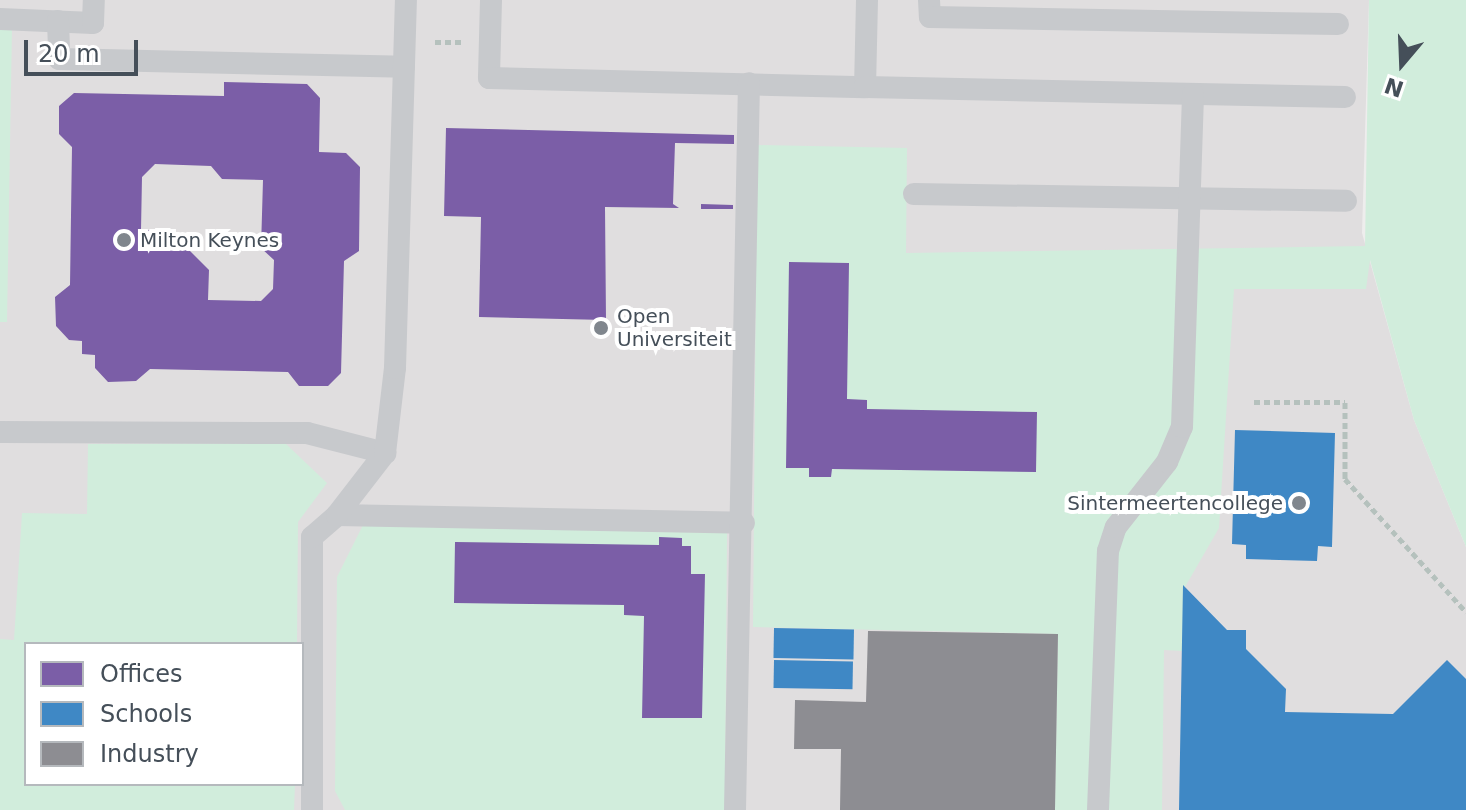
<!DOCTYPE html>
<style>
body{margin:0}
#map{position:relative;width:1466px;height:810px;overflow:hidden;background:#eeeded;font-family:"DejaVu Sans",sans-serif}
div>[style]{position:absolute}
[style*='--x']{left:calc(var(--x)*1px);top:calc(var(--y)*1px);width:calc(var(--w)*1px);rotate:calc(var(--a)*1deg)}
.education>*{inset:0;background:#e0dedf}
.green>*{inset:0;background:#d1eddc}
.offices>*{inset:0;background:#7b5ea7}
.schools>*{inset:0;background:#3f88c5;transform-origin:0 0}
.industry>*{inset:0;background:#8d8d92}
.path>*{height:5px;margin-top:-2.5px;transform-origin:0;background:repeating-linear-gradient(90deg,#b5c1bd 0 6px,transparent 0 10px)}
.lane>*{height:22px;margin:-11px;padding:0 11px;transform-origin:11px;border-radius:11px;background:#c7c9cc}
.dots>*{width:22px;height:22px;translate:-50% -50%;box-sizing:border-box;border:4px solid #fff;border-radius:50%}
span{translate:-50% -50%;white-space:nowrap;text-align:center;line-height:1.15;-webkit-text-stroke:8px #fff;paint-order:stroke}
.poi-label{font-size:20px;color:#454f59}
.left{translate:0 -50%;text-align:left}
.right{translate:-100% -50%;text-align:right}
.legend{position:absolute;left:24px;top:642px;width:280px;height:144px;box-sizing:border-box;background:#fff;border:2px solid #b5b9bd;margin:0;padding:10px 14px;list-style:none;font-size:24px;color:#454f59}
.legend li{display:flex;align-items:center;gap:16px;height:40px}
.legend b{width:40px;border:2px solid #b5b9bd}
.north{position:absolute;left:1362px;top:24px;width:80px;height:80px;-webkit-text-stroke:6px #fff;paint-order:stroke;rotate:199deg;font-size:22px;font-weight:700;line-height:32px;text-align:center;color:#454f59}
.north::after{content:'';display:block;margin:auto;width:28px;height:36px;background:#454f59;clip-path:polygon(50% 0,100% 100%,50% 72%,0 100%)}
.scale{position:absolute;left:24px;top:40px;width:114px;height:36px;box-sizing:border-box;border:4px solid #454f59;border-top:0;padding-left:10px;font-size:24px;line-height:28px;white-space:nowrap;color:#454f59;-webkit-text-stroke:6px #fff;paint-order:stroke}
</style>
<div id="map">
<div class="education">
<i style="clip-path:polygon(0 0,1369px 0,1362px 233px,1414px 420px,1466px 547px,1466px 810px,115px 810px,42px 784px,302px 784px,302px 644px,26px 644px,0 769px)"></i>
</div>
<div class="green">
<i style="clip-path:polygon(1369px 0,1466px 0,1466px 547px,1414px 420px,1370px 260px,1366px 289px,1234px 289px,1219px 528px,1185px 587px,1182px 651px,1164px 650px,1162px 810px,1055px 810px,1058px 634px,753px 627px,757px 145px,907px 148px,906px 253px,1365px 246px)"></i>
<i style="clip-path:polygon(0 28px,12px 28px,7px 322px,0 322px)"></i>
<i style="clip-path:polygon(285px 443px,327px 483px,298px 522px,297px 644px,26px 644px,26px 784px,295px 784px,294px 810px,0 810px,0 639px,14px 640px,22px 513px,87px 514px,88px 444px)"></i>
<i style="clip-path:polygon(364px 523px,727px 533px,725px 810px,345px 810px,335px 791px,337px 577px)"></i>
</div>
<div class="offices">
<i style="clip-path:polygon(evenodd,224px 82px,307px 84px,320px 98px,319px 152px,346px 153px,360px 167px,359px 251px,344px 261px,341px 373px,328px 386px,299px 386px,288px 372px,150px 369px,136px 381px,108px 382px,95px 368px,95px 355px,82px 354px,82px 341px,69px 340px,56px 326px,55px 297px,70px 285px,72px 147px,59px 134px,59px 106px,74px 93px,224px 96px,224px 82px,155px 164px,211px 166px,222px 179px,263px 180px,261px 248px,274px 260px,273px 289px,261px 301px,208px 300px,209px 270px,170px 231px,141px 230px,142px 177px,155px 164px)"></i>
<i style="clip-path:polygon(446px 128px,734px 135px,734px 144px,675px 143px,673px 204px,679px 208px,605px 207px,606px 320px,479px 317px,481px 217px,444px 216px)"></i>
<i style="clip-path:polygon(701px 204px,733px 205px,733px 209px,701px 209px)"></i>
<i style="clip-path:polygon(789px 262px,849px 263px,847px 399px,867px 400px,867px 409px,1037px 412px,1036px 472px,832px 469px,831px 477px,809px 477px,809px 468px,786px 468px)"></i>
<i style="clip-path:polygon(659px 537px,682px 538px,682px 546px,691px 546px,691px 574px,705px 574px,702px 718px,642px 718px,644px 616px,624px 615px,624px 605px,454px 603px,455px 542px,659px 545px)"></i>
</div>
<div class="schools">
<i style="clip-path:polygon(1235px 430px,1335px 433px,1332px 547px,1318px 546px,1317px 561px,1246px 559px,1246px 545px,1232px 544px)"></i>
<i style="clip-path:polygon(1183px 585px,1227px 630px,1246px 630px,1246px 649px,1286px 689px,1285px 712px,1393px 714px,1447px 660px,1466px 679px,1466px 810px,1179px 810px)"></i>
<i style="left:774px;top:628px;width:80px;height:30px;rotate:1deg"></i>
<i style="left:774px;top:660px;width:79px;height:28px;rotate:1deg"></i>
</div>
<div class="industry">
<i style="clip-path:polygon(868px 631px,1058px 634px,1055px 810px,840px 810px,841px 749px,794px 749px,795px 700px,866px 702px)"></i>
</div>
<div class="path">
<i style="--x:435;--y:42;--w:26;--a:0"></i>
<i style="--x:1254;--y:402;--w:91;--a:0"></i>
<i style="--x:1345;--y:402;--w:77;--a:90"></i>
<i style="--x:1345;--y:479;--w:180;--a:47.7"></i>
</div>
<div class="lane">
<i style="--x:491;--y:0;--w:78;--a:91.5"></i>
<i style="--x:489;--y:78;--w:376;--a:1.4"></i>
<i style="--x:867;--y:0;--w:87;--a:91.3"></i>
<i style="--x:865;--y:87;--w:480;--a:1.2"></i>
<i style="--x:929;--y:0;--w:17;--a:87"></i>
<i style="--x:930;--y:17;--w:408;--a:1"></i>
<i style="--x:0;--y:19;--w:93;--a:2.5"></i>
<i style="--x:93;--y:23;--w:23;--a:-88"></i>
<i style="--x:58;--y:21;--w:38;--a:88"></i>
<i style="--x:59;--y:59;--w:345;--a:1.3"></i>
<i style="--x:914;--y:194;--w:432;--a:0.9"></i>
<i style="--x:0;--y:432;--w:307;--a:0.2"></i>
<i style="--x:307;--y:433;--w:81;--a:14.4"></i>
<i style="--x:337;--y:515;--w:407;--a:1.1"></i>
<i style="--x:312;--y:810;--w:273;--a:-90"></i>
<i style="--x:312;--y:537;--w:33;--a:-41"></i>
<i style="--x:337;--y:515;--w:78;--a:-52.3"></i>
<i style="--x:385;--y:453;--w:86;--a:-83.3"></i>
<i style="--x:395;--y:368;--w:368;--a:-88.3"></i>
<i style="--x:735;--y:810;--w:727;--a:-88.9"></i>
<i style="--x:1098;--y:810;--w:259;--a:-87.8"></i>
<i style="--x:1108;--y:551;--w:25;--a:-72"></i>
<i style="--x:1116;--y:527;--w:83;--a:-51.9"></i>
<i style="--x:1167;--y:462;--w:38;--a:-67"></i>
<i style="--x:1182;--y:427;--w:333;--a:-88.1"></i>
</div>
<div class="dots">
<i style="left:124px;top:240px;background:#80868d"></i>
<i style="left:601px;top:328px;background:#80868d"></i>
<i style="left:1299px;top:503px;background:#80868d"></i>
</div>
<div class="poi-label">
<span class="left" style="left:140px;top:240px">Milton Keynes</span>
<span class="left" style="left:617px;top:328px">Open<br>Universiteit</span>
<span class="right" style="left:1283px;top:503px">Sintermeertencollege</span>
</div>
<ul class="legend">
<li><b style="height:22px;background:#7b5ea7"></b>Offices</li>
<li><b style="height:22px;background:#3f88c5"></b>Schools</li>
<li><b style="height:22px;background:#8d8d92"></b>Industry</li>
</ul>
<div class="north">N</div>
<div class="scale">20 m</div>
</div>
